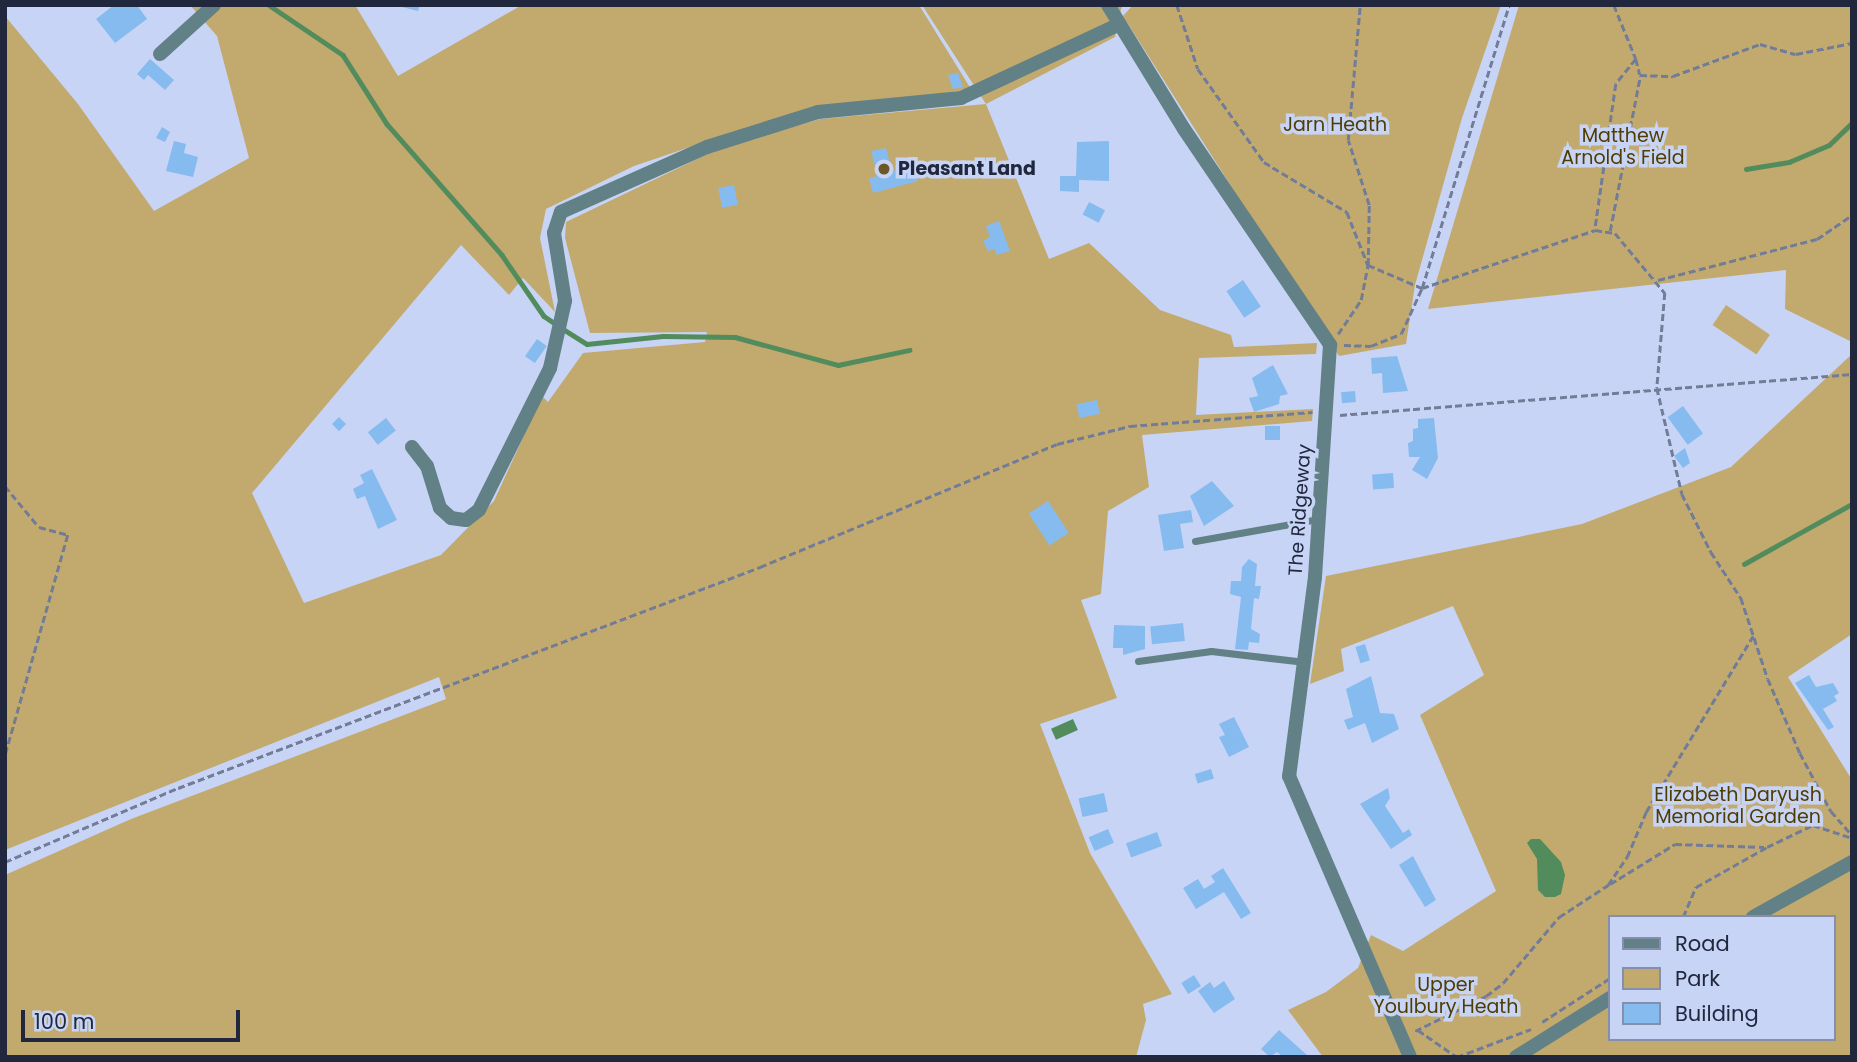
<!DOCTYPE html>
<style>
body{margin:0}
#map{position:relative;width:1857px;height:1062px;overflow:hidden;background:#c7d4f6;font-family:Poppins,sans-serif}
div>[style]{position:absolute}
[style*='--x']{left:calc(var(--x)*1px);top:calc(var(--y)*1px);width:calc(var(--w)*1px);rotate:calc(var(--a)*1deg)}
.green>*{inset:0;background:#c2aa6f;transform-origin:0 0}
.water>*{inset:0;background:#528c5d;transform-origin:0 0}
.stream>*{height:4.5px;margin:-2.25px;padding:0 2.25px;transform-origin:2.25px;border-radius:2.25px;background:#528c5d}
.building>*{inset:0;background:#86bbef;transform-origin:0 0}
.path>*{height:2.5px;margin-top:-1.25px;transform-origin:0;background:repeating-linear-gradient(90deg,#727c97 0 7px,transparent 0 10.5px)}
.service>*{height:7px;margin:-3.5px;padding:0 3.5px;transform-origin:3.5px;border-radius:3.5px;background:#618186}
.minor>*{height:14px;margin:-7px;padding:0 7px;transform-origin:7px;border-radius:7px;background:#618186}
.dots>*{width:19px;height:19px;translate:-50% -50%;box-sizing:border-box;border:4px solid #c7d4f6;border-radius:50%}
span{translate:-50% -50%;white-space:nowrap;text-align:center;line-height:1.15;-webkit-text-stroke:7px #c7d4f6;paint-order:stroke}
.park-label{font-size:19px;color:#4f3c01}
.poi-label{font-size:19px;color:#21283d;font-weight:700}
.left{translate:0 -50%;text-align:left}
.street-label{font-size:19px;color:#21283d}
.frame{position:absolute;inset:0;border:7px solid #21283d;pointer-events:none}
.legend{position:absolute;left:1608px;top:915px;width:228px;height:126px;box-sizing:border-box;background:#c7d4f6;border:2px solid #858fac;margin:0;padding:9px 12px;list-style:none;font-size:21px;color:#21283d}
.legend li{display:flex;align-items:center;gap:14px;height:35px}
.legend b{width:35px;border:2px solid #858fac}
.scale{position:absolute;left:21px;top:1010px;width:219px;height:32px;box-sizing:border-box;border:4px solid #21283d;border-top:0;padding-left:9px;font-size:21px;line-height:24px;white-space:nowrap;color:#21283d;-webkit-text-stroke:5px #c7d4f6;paint-order:stroke}
</style>
<div id="map">
<div class="green">
<i style="clip-path:polygon(190px 5px,355px 5px,398px 76px,522px 5px,919px 5px,971px 89px,761px 123px,634px 166px,546px 209px,540px 238px,555px 312px,523px 278px,509px 295px,461px 245px,252px 493px,304px 603px,441px 555px,494px 501px,542px 396px,548px 402px,583px 353px,705px 342px,707px 332px,590px 333px,565px 238px,566px 222px,720px 148px,820px 119px,986px 104px,922px 5px,1122px 5px,1115px 37px,986px 104px,1049px 259px,1089px 243px,1160px 310px,1231px 335px,1234px 347px,1317px 343px,1316px 354px,1199px 358px,1196px 415px,1313px 409px,1312px 421px,1142px 435px,1149px 487px,1108px 511px,1101px 594px,1081px 600px,1117px 698px,1040px 724px,1090px 853px,1172px 994px,1143px 1004px,1146px 1020px,1136px 1057px,5px 1057px,5px 875px,131px 819px,446px 699px,439px 677px,5px 850px,5px 16px,78px 104px,154px 211px,249px 158px,217px 36px)"></i>
<i style="clip-path:polygon(1133px 5px,1501px 5px,1462px 118px,1415px 285px,1406px 344px,1339px 356px,1123px 16px)"></i>
<i style="clip-path:polygon(1519px 5px,1852px 5px,1852px 342px,1785px 309px,1786px 270px,1428px 309px)"></i>
<i style="left:1726px;top:305px;width:53px;height:24px;rotate:34deg"></i>
<i style="clip-path:polygon(evenodd,1852px 354px,1852px 634px,1788px 677px,1852px 780px,1852px 1057px,1323px 1057px,1288px 1010px,1326px 992px,1358px 968px,1371px 935px,1403px 951px,1496px 891px,1420px 715px,1484px 675px,1453px 606px,1341px 649px,1344px 671px,1310px 684px,1326px 576px,1582px 524px,1731px 467px,1852px 354px,1610px 917px,1834px 917px,1834px 1039px,1610px 1039px,1610px 917px)"></i>
</div>
<div class="water">
<i style="left:1073px;top:719px;width:12px;height:24px;rotate:66deg"></i>
<i style="clip-path:polygon(1531px 839px,1540px 839px,1561px 862px,1565px 875px,1561px 894px,1555px 897px,1545px 897px,1538px 890px,1537px 859px,1527px 843px)"></i>
</div>
<div class="stream">
<i style="--x:269;--y:5;--w:89;--a:34"></i>
<i style="--x:343;--y:55;--w:82;--a:57.5"></i>
<i style="--x:387;--y:124;--w:174;--a:48.7"></i>
<i style="--x:502;--y:255;--w:74;--a:55.5"></i>
<i style="--x:544;--y:316;--w:14;--a:34"></i>
<i style="--x:1746;--y:169;--w:44;--a:-9.2"></i>
<i style="--x:1789;--y:162;--w:43;--a:-23"></i>
<i style="--x:1829;--y:145;--w:32;--a:-44"></i>
<i style="--x:563;--y:329;--w:28;--a:32"></i>
<i style="--x:587;--y:344;--w:76;--a:-6"></i>
<i style="--x:663;--y:336;--w:72;--a:0.8"></i>
<i style="--x:735;--y:337;--w:107;--a:15.2"></i>
<i style="--x:838;--y:365;--w:73;--a:-11.9"></i>
<i style="--x:1744;--y:564;--w:124;--a:-29.1"></i>
</div>
<div class="building">
<i style="clip-path:polygon(114px 5px,137px 5px,147px 19px,115px 43px,96px 19px)"></i>
<i style="clip-path:polygon(394px 5px,420px 5px,418px 11px)"></i>
<i style="clip-path:polygon(150px 59px,174px 80px,165px 90px,148px 75px,144px 80px,137px 74px)"></i>
<i style="clip-path:polygon(958px 73px,963px 87px,953px 89px,948px 75px)"></i>
<i style="clip-path:polygon(162px 127px,170px 132px,165px 142px,156px 138px)"></i>
<i style="clip-path:polygon(174px 141px,186px 144px,184px 153px,198px 157px,193px 177px,166px 171px)"></i>
<i style="clip-path:polygon(1109px 141px,1109px 181px,1079px 180px,1079px 192px,1060px 191px,1060px 176px,1076px 176px,1077px 142px)"></i>
<i style="clip-path:polygon(886px 148px,892px 171px,915px 166px,918px 181px,873px 193px,869px 178px,878px 176px,871px 151px)"></i>
<i style="left:734px;top:185px;width:20px;height:16px;rotate:79deg"></i>
<i style="left:1089px;top:202px;width:18px;height:14px;rotate:27deg"></i>
<i style="clip-path:polygon(999px 221px,1010px 251px,997px 255px,994px 249px,988px 251px,983px 241px,990px 237px,986px 226px)"></i>
<i style="left:1243px;top:280px;width:32px;height:20px;rotate:56deg"></i>
<i style="left:537px;top:339px;width:12px;height:21px;rotate:35deg"></i>
<i style="clip-path:polygon(1397px 356px,1408px 391px,1383px 393px,1382px 373px,1372px 374px,1371px 358px)"></i>
<i style="clip-path:polygon(1273px 365px,1288px 394px,1280px 396px,1279px 404px,1254px 412px,1249px 398px,1258px 396px,1252px 378px)"></i>
<i style="left:1355px;top:391px;width:11px;height:14px;rotate:85deg"></i>
<i style="left:1097px;top:400px;width:14px;height:21px;rotate:78deg"></i>
<i style="left:1683px;top:406px;width:34px;height:19px;rotate:54deg"></i>
<i style="left:339px;top:417px;width:10px;height:10px;rotate:45deg"></i>
<i style="left:386px;top:418px;width:16px;height:23px;rotate:52deg"></i>
<i style="clip-path:polygon(1434px 418px,1438px 458px,1427px 479px,1412px 470px,1420px 457px,1409px 457px,1408px 443px,1413px 441px,1413px 429px,1418px 428px,1418px 419px)"></i>
<i style="left:1265px;top:426px;width:15px;height:14px"></i>
<i style="clip-path:polygon(1685px 448px,1690px 463px,1683px 468px,1674px 456px)"></i>
<i style="clip-path:polygon(372px 469px,397px 520px,378px 529px,365px 496px,357px 499px,353px 489px,364px 483px,360px 475px)"></i>
<i style="left:1393px;top:473px;width:15px;height:21px;rotate:86deg"></i>
<i style="clip-path:polygon(1212px 481px,1234px 506px,1204px 526px,1190px 496px)"></i>
<i style="left:1048px;top:501px;width:38px;height:23px;rotate:57deg"></i>
<i style="clip-path:polygon(1191px 510px,1193px 522px,1180px 524px,1184px 548px,1164px 551px,1158px 515px)"></i>
<i style="clip-path:polygon(1249px 559px,1257px 564px,1255px 586px,1261px 586px,1259px 599px,1254px 598px,1251px 629px,1260px 634px,1259px 643px,1249px 642px,1248px 650px,1235px 649px,1241px 597px,1230px 594px,1231px 581px,1241px 581px,1242px 567px)"></i>
<i style="left:1183px;top:623px;width:18px;height:33px;rotate:84deg"></i>
<i style="clip-path:polygon(1114px 625px,1145px 626px,1145px 649px,1123px 655px,1123px 648px,1113px 648px)"></i>
<i style="left:1365px;top:644px;width:17px;height:10px;rotate:73deg"></i>
<i style="clip-path:polygon(1809px 675px,1816px 687px,1833px 683px,1839px 693px,1834px 696px,1837px 701px,1823px 709px,1834px 727px,1828px 730px,1795px 683px)"></i>
<i style="clip-path:polygon(1371px 676px,1380px 713px,1394px 714px,1399px 729px,1372px 743px,1365px 723px,1348px 730px,1344px 720px,1353px 717px,1346px 689px)"></i>
<i style="clip-path:polygon(1234px 717px,1249px 747px,1229px 757px,1219px 737px,1225px 735px,1219px 724px)"></i>
<i style="left:1211px;top:769px;width:10px;height:17px;rotate:73deg"></i>
<i style="clip-path:polygon(1388px 788px,1390px 798px,1385px 806px,1403px 833px,1409px 829px,1412px 835px,1391px 849px,1360px 804px)"></i>
<i style="left:1104px;top:793px;width:19px;height:26px;rotate:78deg"></i>
<i style="left:1108px;top:829px;width:15px;height:21px;rotate:67deg"></i>
<i style="left:1157px;top:832px;width:15px;height:33px;rotate:70deg"></i>
<i style="clip-path:polygon(1413px 856px,1436px 900px,1425px 907px,1399px 865px)"></i>
<i style="clip-path:polygon(1223px 868px,1251px 913px,1241px 919px,1224px 892px,1196px 909px,1183px 888px,1198px 879px,1204px 889px,1215px 882px,1211px 876px)"></i>
<i style="left:1194px;top:975px;width:13px;height:15px;rotate:58deg"></i>
<i style="clip-path:polygon(1224px 981px,1235px 999px,1214px 1013px,1198px 991px,1210px 982px,1214px 988px)"></i>
<i style="clip-path:polygon(1279px 1030px,1307px 1055px,1305px 1057px,1283px 1057px,1277px 1052px,1270px 1057px,1261px 1049px)"></i>
</div>
<div class="path">
<i style="--x:1177;--y:5;--w:67;--a:71.8"></i>
<i style="--x:1198;--y:69;--w:114;--a:54.6"></i>
<i style="--x:1264;--y:162;--w:97;--a:31.1"></i>
<i style="--x:1347;--y:212;--w:57;--a:68.4"></i>
<i style="--x:1368;--y:265;--w:59;--a:23.1"></i>
<i style="--x:1422;--y:288;--w:182;--a:-18.5"></i>
<i style="--x:1614;--y:5;--w:58;--a:67.8"></i>
<i style="--x:1636;--y:59;--w:32;--a:129"></i>
<i style="--x:1616;--y:84;--w:148;--a:98.2"></i>
<i style="--x:1595;--y:230;--w:20;--a:9"></i>
<i style="--x:1615;--y:233;--w:78;--a:50.2"></i>
<i style="--x:1665;--y:293;--w:95;--a:94.8"></i>
<i style="--x:1657;--y:388;--w:109;--a:76.7"></i>
<i style="--x:1682;--y:494;--w:65;--a:63.4"></i>
<i style="--x:1711;--y:552;--w:55;--a:56.9"></i>
<i style="--x:1741;--y:598;--w:85;--a:71.6"></i>
<i style="--x:1768;--y:679;--w:81;--a:66.6"></i>
<i style="--x:1800;--y:753;--w:66;--a:61.9"></i>
<i style="--x:1831;--y:811;--w:32;--a:49"></i>
<i style="--x:1636;--y:59;--w:16;--a:76"></i>
<i style="--x:1640;--y:75;--w:33;--a:2"></i>
<i style="--x:1673;--y:76;--w:93;--a:-20.2"></i>
<i style="--x:1760;--y:44;--w:37;--a:16"></i>
<i style="--x:1796;--y:54;--w:57;--a:-11.1"></i>
<i style="--x:1610;--y:231;--w:158;--a:-79"></i>
<i style="--x:1658;--y:280;--w:164;--a:-14.5"></i>
<i style="--x:1817;--y:239;--w:42;--a:-34.4"></i>
<i style="--x:1338;--y:334;--w:41;--a:-55.9"></i>
<i style="--x:1361;--y:300;--w:36;--a:-79"></i>
<i style="--x:1368;--y:265;--w:60;--a:-89"></i>
<i style="--x:1369;--y:205;--w:68;--a:-107.9"></i>
<i style="--x:1348;--y:140;--w:136;--a:-84.9"></i>
<i style="--x:1344;--y:345;--w:27;--a:2"></i>
<i style="--x:1371;--y:346;--w:32;--a:-22"></i>
<i style="--x:1401;--y:334;--w:51;--a:-65.5"></i>
<i style="--x:1422;--y:288;--w:296;--a:-72.9"></i>
<i style="--x:1340;--y:415;--w:514;--a:-4.58"></i>
<i style="--x:5;--y:486;--w:53;--a:50.3"></i>
<i style="--x:39;--y:527;--w:30;--a:15"></i>
<i style="--x:68;--y:535;--w:230;--a:105.9"></i>
<i style="--x:5;--y:862;--w:188;--a:-23.2"></i>
<i style="--x:178;--y:788;--w:623;--a:-20.79"></i>
<i style="--x:760;--y:567;--w:321;--a:-22.5"></i>
<i style="--x:1057;--y:444;--w:75;--a:-13.9"></i>
<i style="--x:1130;--y:426;--w:183;--a:-4.4"></i>
<i style="--x:1610;--y:884;--w:76;--a:-31.6"></i>
<i style="--x:1675;--y:844;--w:89;--a:1.9"></i>
<i style="--x:1683;--y:917;--w:33;--a:-67"></i>
<i style="--x:1696;--y:887;--w:81;--a:-29.4"></i>
<i style="--x:1767;--y:847;--w:51;--a:-25.6"></i>
<i style="--x:1813;--y:825;--w:41;--a:18.4"></i>
<i style="--x:1542;--y:1022;--w:81;--a:-32.9"></i>
<i style="--x:1418;--y:1030;--w:47;--a:34.7"></i>
<i style="--x:1457;--y:1057;--w:79;--a:-20.7"></i>
<i style="--x:1415;--y:1031;--w:79;--a:-26.2"></i>
<i style="--x:1486;--y:996;--w:21;--a:-37"></i>
<i style="--x:1503;--y:983;--w:87;--a:-49.7"></i>
<i style="--x:1559;--y:917;--w:59;--a:-33.1"></i>
<i style="--x:1608;--y:885;--w:34;--a:-56"></i>
<i style="--x:1627;--y:857;--w:49;--a:-67.1"></i>
<i style="--x:1646;--y:812;--w:206;--a:-58.7"></i>
</div>
<div class="service">
<i style="--x:1195;--y:541;--w:126;--a:-10.1"></i>
<i style="--x:1138;--y:661;--w:74;--a:-7.8"></i>
<i style="--x:1211;--y:651;--w:95;--a:6.7"></i>
</div>
<div class="minor">
<i style="--x:1108;--y:5;--w:145;--a:58.5"></i>
<i style="--x:1184;--y:129;--w:261;--a:55.9"></i>
<i style="--x:1330;--y:345;--w:232;--a:93.7"></i>
<i style="--x:1315;--y:577;--w:201;--a:97.4"></i>
<i style="--x:1289;--y:776;--w:306;--a:66.7"></i>
<i style="--x:160;--y:54;--w:73;--a:-42.2"></i>
<i style="--x:412;--y:447;--w:24;--a:52"></i>
<i style="--x:427;--y:466;--w:44;--a:72.8"></i>
<i style="--x:440;--y:508;--w:15;--a:42"></i>
<i style="--x:451;--y:518;--w:15;--a:8"></i>
<i style="--x:466;--y:520;--w:16;--a:-38"></i>
<i style="--x:479;--y:510;--w:159;--a:-63.4"></i>
<i style="--x:550;--y:368;--w:69;--a:-77.4"></i>
<i style="--x:565;--y:301;--w:69;--a:-99.2"></i>
<i style="--x:554;--y:233;--w:22;--a:-72"></i>
<i style="--x:561;--y:212;--w:160;--a:-24"></i>
<i style="--x:707;--y:147;--w:116;--a:-17.5"></i>
<i style="--x:818;--y:112;--w:144;--a:-5.6"></i>
<i style="--x:961;--y:98;--w:175;--a:-25"></i>
<i style="--x:1753;--y:917;--w:113;--a:-29.1"></i>
<i style="--x:1516;--y:1057;--w:111;--a:-32.1"></i>
</div>
<div class="dots">
<i style="left:884px;top:169px;background:#6b5826"></i>
</div>
<div class="park-label">
<span style="left:1335px;top:125px">Jarn Heath</span>
<span style="left:1623px;top:147px">Matthew<br>Arnold's Field</span>
<span style="left:1738px;top:806px">Elizabeth Daryush<br>Memorial Garden</span>
<span style="left:1446px;top:996px">Upper<br>Youlbury Heath</span>
</div>
<div class="poi-label">
<span class="left" style="left:898px;top:169px">Pleasant Land</span>
</div>
<div class="street-label">
<span style="left:1300px;top:510px;rotate:-86deg">The Ridgeway</span>
</div>
<div class="frame"></div>
<ul class="legend">
<li><b style="height:9px;background:#618186"></b>Road</li>
<li><b style="height:19px;background:#c2aa6f"></b>Park</li>
<li><b style="height:19px;background:#86bbef"></b>Building</li>
</ul>
<div class="scale">100 m</div>
</div>
